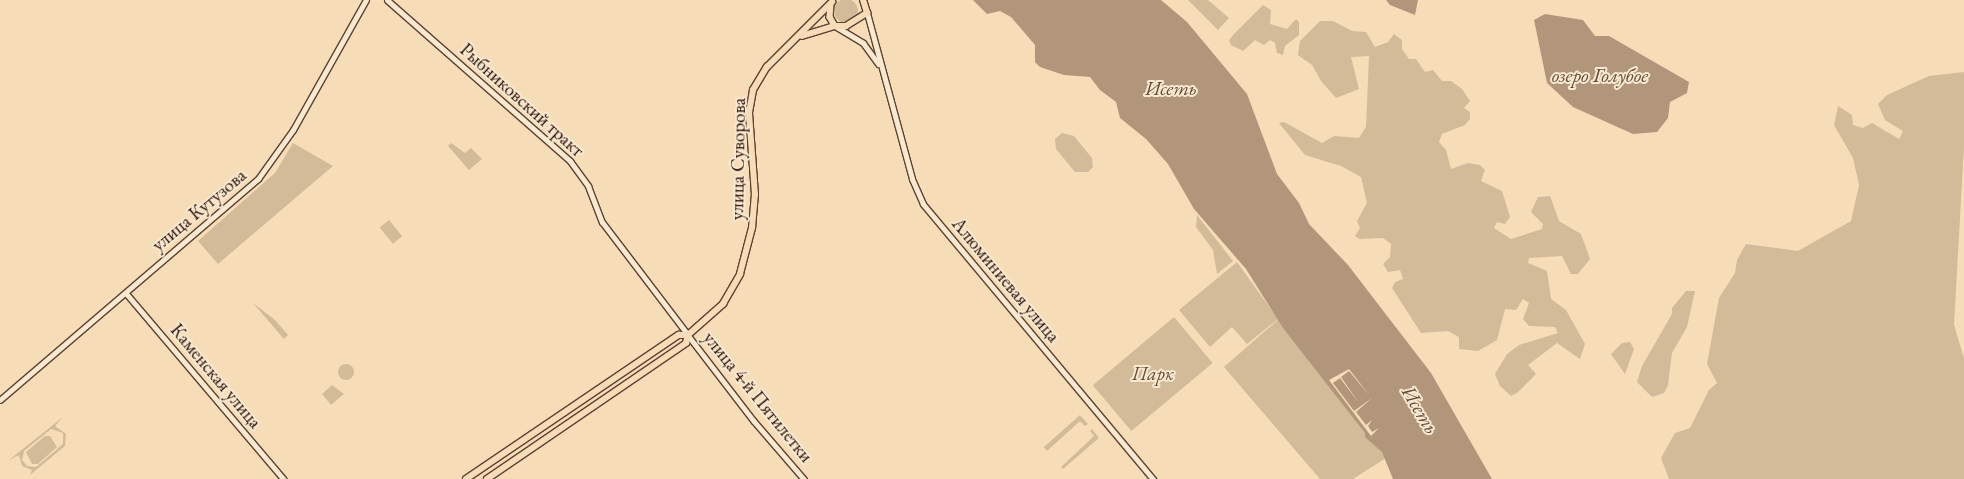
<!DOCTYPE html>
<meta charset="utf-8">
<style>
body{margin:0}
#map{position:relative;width:1964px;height:479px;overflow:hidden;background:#f6ddb8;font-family:"EB Garamond",serif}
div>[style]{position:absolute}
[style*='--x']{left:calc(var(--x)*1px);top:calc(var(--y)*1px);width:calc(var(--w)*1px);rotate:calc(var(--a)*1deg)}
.green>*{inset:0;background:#d3ba99;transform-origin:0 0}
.round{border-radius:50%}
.water>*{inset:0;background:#b1967b}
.pier>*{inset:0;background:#f6ddb8}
.roads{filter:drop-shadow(1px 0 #5e4131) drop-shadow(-1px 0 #5e4131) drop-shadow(0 1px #5e4131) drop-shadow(0 -1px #5e4131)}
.tertiary>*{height:4.5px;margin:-2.25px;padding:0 2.25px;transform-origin:2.25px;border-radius:2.25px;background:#f9e9d1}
.secondary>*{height:5px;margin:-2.5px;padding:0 2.5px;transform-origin:2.5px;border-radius:2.5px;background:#f9e9d1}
.primary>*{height:5.5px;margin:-2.75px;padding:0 2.75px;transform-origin:2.75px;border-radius:2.75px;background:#f6ddb8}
span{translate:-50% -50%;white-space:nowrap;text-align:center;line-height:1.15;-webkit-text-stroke:4px #f9e9d1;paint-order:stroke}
.street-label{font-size:19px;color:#2b0d04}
.park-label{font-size:19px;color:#664a38;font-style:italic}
.water-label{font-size:20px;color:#674b3a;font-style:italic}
</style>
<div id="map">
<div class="green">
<i class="round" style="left:834px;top:-1px;width:24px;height:24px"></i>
<i style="clip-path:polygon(1188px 0,1208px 0,1229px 18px,1218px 30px)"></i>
<i style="clip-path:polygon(1263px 5px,1271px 10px,1270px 24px,1287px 29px,1296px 19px,1299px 22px,1299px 35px,1285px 46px,1283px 55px,1277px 53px,1275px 43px,1270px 40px,1264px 45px,1255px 40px,1243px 51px,1231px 45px,1229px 40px,1234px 34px)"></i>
<i style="clip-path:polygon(1320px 21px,1333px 21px,1352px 31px,1366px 32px,1375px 47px,1388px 42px,1394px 34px,1402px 40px,1402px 49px,1409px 59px,1416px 59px,1425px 72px,1433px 70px,1442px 81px,1451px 81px,1462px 89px,1470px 101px,1464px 108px,1470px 112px,1470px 119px,1465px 125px,1442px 134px,1439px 142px,1446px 150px,1451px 169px,1468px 163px,1480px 165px,1485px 170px,1481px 181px,1502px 191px,1510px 217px,1505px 224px,1497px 222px,1494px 228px,1511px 239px,1542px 229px,1543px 224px,1531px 212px,1538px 197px,1550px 196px,1559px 221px,1581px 234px,1590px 259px,1578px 274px,1571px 274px,1562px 256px,1529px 258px,1528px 263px,1547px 271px,1551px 299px,1566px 310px,1585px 344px,1580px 359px,1557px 343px,1528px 365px,1536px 374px,1517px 393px,1511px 396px,1500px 386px,1495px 374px,1507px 354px,1519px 345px,1558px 333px,1555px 327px,1529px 326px,1523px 319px,1529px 303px,1523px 299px,1516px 310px,1505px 309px,1497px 340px,1478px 351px,1459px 349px,1459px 337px,1448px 331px,1421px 333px,1392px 288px,1395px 282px,1403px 279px,1400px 270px,1388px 272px,1383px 264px,1390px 257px,1391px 244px,1383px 238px,1360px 239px,1355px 236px,1360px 228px,1357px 221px,1367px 203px,1361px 177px,1341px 166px,1305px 155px,1279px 123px,1284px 122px,1322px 143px,1334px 136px,1359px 138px,1366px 127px,1369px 56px,1351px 57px,1359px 89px,1336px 98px,1321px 81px,1312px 65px,1298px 55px,1300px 41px)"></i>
<i style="clip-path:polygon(1964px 72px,1964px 147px,1954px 325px,1964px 358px,1964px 479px,1669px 479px,1661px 458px,1675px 433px,1690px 428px,1709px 390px,1717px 383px,1707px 364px,1719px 298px,1735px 273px,1737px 260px,1746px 244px,1798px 251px,1851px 221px,1859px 185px,1853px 158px,1834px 125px,1838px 106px,1852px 115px,1853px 125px,1863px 128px,1872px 123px,1899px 139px,1903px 131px,1885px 120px,1878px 104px,1887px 95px,1929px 76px)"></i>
<i style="clip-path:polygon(1062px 133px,1074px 136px,1092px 158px,1093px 167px,1088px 172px,1075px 172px,1056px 149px,1055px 139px)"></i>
<i style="clip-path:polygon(293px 143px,333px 166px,218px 264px,198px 241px,275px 173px)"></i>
<i style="clip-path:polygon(451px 143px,465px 153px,471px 148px,482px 159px,469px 170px,448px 146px)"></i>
<i style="clip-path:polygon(1197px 215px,1233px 261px,1217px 274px,1213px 250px,1196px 227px)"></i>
<i style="left:389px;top:220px;width:21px;height:12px;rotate:51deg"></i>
<i style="clip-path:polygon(1237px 262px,1278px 319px,1247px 344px,1232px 327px,1210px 347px,1179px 310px)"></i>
<i style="clip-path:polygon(1686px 291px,1695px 291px,1687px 327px,1672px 353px,1668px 385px,1664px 393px,1652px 397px,1637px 382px,1642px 366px,1672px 314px,1672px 308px)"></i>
<i style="clip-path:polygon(253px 303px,275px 320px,288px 335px,284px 339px)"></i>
<i style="left:1174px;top:317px;width:60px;height:106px;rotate:50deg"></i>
<i style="clip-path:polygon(1280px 318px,1389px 456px,1353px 479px,1320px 479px,1224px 367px)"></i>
<i style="clip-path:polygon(1630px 342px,1634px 349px,1625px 374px,1611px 354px,1622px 343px)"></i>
<i class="round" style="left:338px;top:364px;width:16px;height:16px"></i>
<i style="clip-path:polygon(332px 385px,344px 394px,331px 405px,322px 394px)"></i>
<i style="clip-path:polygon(1080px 415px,1088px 424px,1085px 426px,1080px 421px,1047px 451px,1044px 447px)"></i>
<i style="clip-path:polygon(evenodd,63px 417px,55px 426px,66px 434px,65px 446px,30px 475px,32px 470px,22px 466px,19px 455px,9px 460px,63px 417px,51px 429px,63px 433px,63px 444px,36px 467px,27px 466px,22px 460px,24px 451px,51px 429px)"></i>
<i style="clip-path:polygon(1092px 429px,1099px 438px,1063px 469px,1061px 467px,1094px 436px,1090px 431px)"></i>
<i style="clip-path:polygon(45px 436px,50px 436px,57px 447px,38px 464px,32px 464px,26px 452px)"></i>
</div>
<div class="water">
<i style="clip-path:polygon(973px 0,1161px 0,1187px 22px,1247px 94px,1277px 174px,1299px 203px,1309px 224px,1348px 265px,1431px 373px,1492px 479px,1393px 479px,1382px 452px,1365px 437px,1365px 433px,1283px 328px,1246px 269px,1194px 209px,1168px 164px,1146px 139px,1120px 118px,1116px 102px,1100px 90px,1090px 77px,1064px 75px,1040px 67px,1035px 62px,1035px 45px,1011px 17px,1000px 11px,987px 14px)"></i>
<i style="clip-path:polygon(1386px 0,1418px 0,1415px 15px,1390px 5px)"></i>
<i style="clip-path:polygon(1545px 14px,1583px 20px,1595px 36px,1609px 36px,1689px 82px,1687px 93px,1670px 102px,1668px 118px,1657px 132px,1633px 134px,1573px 107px,1547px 83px,1534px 20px)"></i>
</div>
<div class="pier">
<i style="clip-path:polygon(1349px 369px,1370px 396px,1349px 371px,1341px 377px,1359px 403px,1340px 378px,1333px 383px,1354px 411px,1372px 398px,1356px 412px,1366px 425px,1372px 420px,1368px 426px,1372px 432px,1379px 428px,1371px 436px,1329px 380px)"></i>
</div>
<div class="roads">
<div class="tertiary">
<i style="--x:126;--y:293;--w:244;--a:49.7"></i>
<i style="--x:688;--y:335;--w:108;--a:52.5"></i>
<i style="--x:754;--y:421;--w:77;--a:49.2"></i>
<i style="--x:0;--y:400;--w:340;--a:-40.6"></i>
<i style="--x:258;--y:179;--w:60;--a:-54.5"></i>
<i style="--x:293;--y:130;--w:149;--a:-60.7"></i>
</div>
<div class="secondary">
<i style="--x:387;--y:0;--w:244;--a:41.3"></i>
<i style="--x:570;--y:161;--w:31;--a:54"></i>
<i style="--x:588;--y:186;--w:39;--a:69"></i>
<i style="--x:602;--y:222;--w:142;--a:52.7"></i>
<i style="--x:867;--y:13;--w:172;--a:74.8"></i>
<i style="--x:912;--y:179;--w:27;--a:66"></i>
<i style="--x:923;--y:204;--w:359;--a:50.1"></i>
<i style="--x:835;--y:26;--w:33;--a:31"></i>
<i style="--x:863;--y:43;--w:26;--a:54"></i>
</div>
<div class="primary">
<i style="--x:831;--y:4;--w:13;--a:94"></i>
<i style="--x:830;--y:17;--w:10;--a:61"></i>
<i style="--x:835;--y:26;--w:11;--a:0"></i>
<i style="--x:846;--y:26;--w:25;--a:-32"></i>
<i style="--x:867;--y:13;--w:14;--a:-107"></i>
<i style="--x:802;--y:36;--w:34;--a:-17"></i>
<i style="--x:466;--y:479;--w:257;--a:-34.1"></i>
<i style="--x:679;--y:335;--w:9;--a:0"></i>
<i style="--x:688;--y:335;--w:47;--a:-41.5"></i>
<i style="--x:723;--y:304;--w:34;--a:-60"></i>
<i style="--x:740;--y:274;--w:48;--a:-75.4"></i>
<i style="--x:752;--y:228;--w:33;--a:-85"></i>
<i style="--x:755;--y:195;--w:82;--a:-94.2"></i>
<i style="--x:749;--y:113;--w:23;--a:-80"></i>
<i style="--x:753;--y:90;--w:27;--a:-59"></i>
<i style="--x:767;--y:67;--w:92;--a:-45"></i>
<i style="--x:487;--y:479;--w:241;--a:-34.3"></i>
<i style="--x:686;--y:343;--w:8;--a:-76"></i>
</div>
</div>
<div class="street-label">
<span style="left:522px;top:100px;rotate:42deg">Рыбниковский тракт</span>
<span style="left:738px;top:159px;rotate:-89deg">улица Суворова</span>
<span style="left:199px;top:210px;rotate:-40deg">улица Кутузова</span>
<span style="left:1006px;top:280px;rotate:50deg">Алюминиевая улица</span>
<span style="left:216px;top:376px;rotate:50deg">Каменская улица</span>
<span style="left:758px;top:397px;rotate:51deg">улица 4-й Пятилетки</span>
</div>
<div class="park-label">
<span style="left:1153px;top:374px">Парк</span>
</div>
<div class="water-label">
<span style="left:1600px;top:75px">озеро Голубое</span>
<span style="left:1171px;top:88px">Исеть</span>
<span style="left:1420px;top:410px;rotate:59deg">Исеть</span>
</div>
</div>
